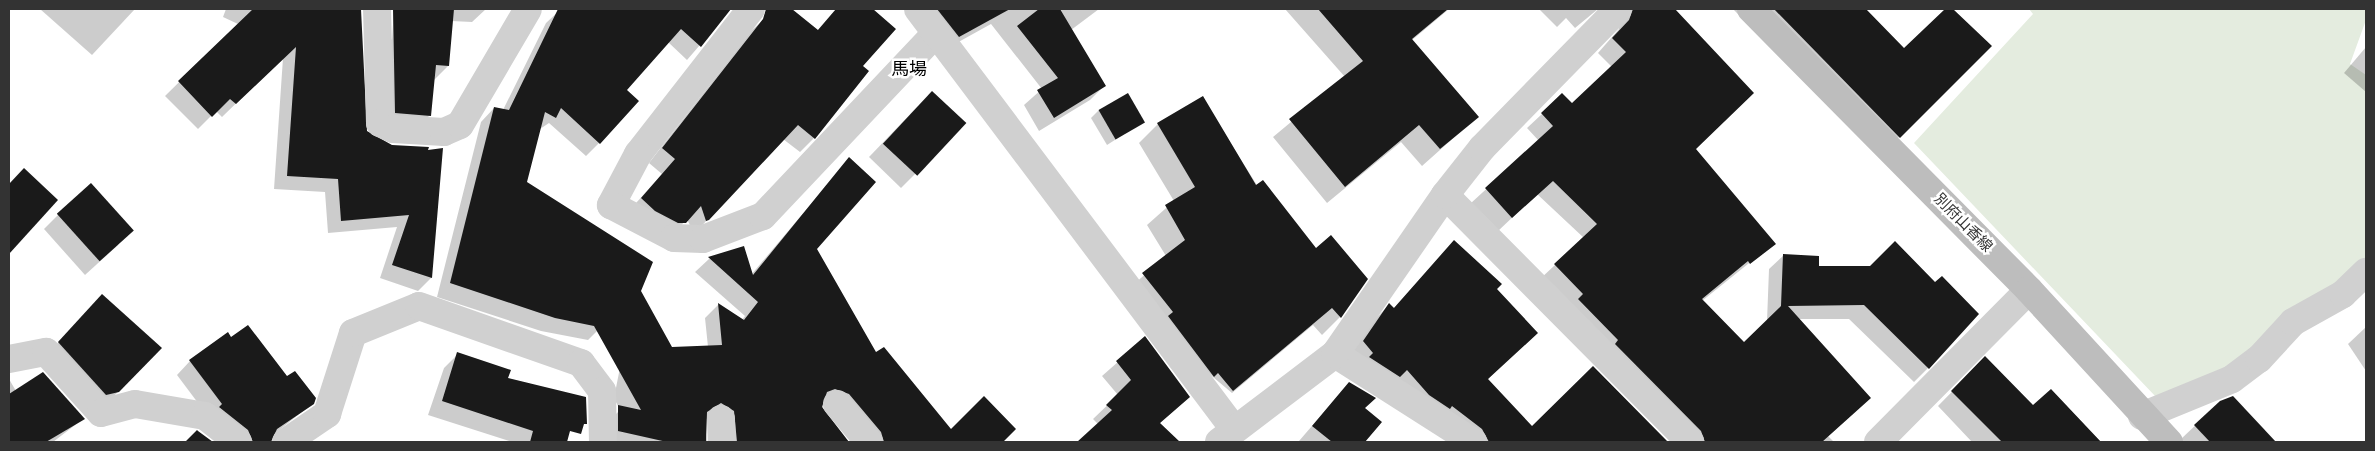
<!DOCTYPE html>
<meta charset="utf-8">
<style>
body{margin:0}
#map{position:relative;width:2375px;height:451px;overflow:hidden;background:#fff;font-family:Raleway,"Noto Sans JP",sans-serif}
div>[style]{position:absolute}
[style*='--x']{left:calc(var(--x)*1px);top:calc(var(--y)*1px);width:calc(var(--w)*1px);rotate:calc(var(--a)*1deg)}
.green>*{inset:0;background:#e4ecdf}
.shadow>*{inset:0;background:#0003}
.building>*{inset:0;background:#1a1a1a;transform-origin:0 0}
.street>*{height:28px;margin:-14px;padding:0 14px;transform-origin:14px;border-radius:14px;background:#d0d0d0}
.secondary>*{height:28px;margin:-14px;padding:0 14px;transform-origin:14px;border-radius:14px;background:#bdbdbd}
span{translate:-50% -50%;white-space:nowrap;text-align:center;line-height:1.15;-webkit-text-stroke:5px #fff;paint-order:stroke}
.street-label{font-size:15px;color:#333}
.quarter-label{font-size:18px;color:#000}
.frame{position:absolute;inset:0;border:10px solid #333;pointer-events:none}
</style>
<div id="map">
<div class="green">
<i style="clip-path:polygon(2029px 9px,2366px 9px,2366px 20px,2350px 64px,2366px 75px,2366px 271px,2242px 372px,2156px 397px,1914px 143px,2033px 14px)"></i>
</div>
<div class="shadow">
<i style="clip-path:polygon(40px 9px,135px 9px,92px 55px)"></i>
<i style="clip-path:polygon(226px 9px,343px 9px,342px 41px,366px 133px,391px 146px,427px 151px,441px 149px,431px 278px,418px 291px,380px 278px,397px 227px,328px 233px,325px 192px,274px 189px,283px 58px,222px 117px,216px 111px,198px 129px,165px 96px,238px 24px,223px 17px)"></i>
<i style="clip-path:polygon(394px 9px,486px 9px,472px 22px,451px 21px,448px 66px,434px 80px,430px 115px,416px 129px,382px 126px,387px 43px,392px 39px)"></i>
<i style="clip-path:polygon(561px 9px,731px 9px,687px 60px,668px 42px,626px 90px,599px 143px,586px 156px,549px 123px,540px 129px,526px 182px,640px 291px,671px 348px,708px 347px,705px 318px,718px 305px,742px 320px,745px 316px,695px 272px,709px 259px,744px 248px,751px 275px,849px 159px,816px 249px,875px 354px,951px 431px,1014px 429px,1001px 442px,865px 442px,829px 403px,822px 402px,824px 415px,849px 442px,722px 442px,714px 418px,704px 419px,707px 442px,607px 442px,609px 421px,620px 410px,614px 398px,627px 332px,601px 327px,588px 340px,541px 331px,437px 297px,481px 122px,494px 108px,503px 110px,546px 23px)"></i>
<i style="clip-path:polygon(781px 9px,790px 9px,817px 31px,836px 9px,871px 9px,894px 29px,861px 67px,814px 138px,800px 152px,783px 139px,694px 234px,687px 219px,671px 236px,628px 212px,662px 174px,649px 163px,751px 31px,765px 18px,769px 22px)"></i>
<i style="clip-path:polygon(936px 9px,1099px 9px,1071px 30px,1104px 86px,1090px 100px,1039px 131px,1024px 105px,1042px 89px,991px 24px,944px 50px,926px 18px)"></i>
<i style="clip-path:polygon(1285px 9px,1449px 9px,1411px 41px,1477px 117px,1422px 166px,1401px 142px,1327px 203px,1273px 137px,1345px 77px)"></i>
<i style="clip-path:polygon(1539px 9px,1598px 9px,1575px 28px,1566px 18px,1557px 27px)"></i>
<i style="clip-path:polygon(1603px 9px,1673px 9px,1752px 93px,1694px 149px,1774px 243px,1702px 301px,1744px 343px,1767px 321px,1769px 269px,1784px 255px,1817px 268px,1870px 267px,1928px 368px,1914px 382px,1849px 319px,1798px 319px,1870px 398px,1828px 436px,1834px 442px,1684px 442px,1540px 279px,1584px 238px,1537px 194px,1497px 232px,1471px 203px,1539px 141px,1527px 128px,1542px 114px,1562px 95px,1572px 105px,1612px 67px,1598px 53px,1619px 29px,1614px 12px)"></i>
<i style="clip-path:polygon(1733px 9px,1864px 9px,1904px 50px,1947px 9px,1951px 9px,1990px 46px,1879px 157px)"></i>
<i style="clip-path:polygon(2366px 47px,2366px 92px,2344px 73px)"></i>
<i style="clip-path:polygon(1202px 98px,1340px 317px,1322px 335px,1313px 325px,1232px 393px,1150px 324px,1125px 292px,1166px 256px,1147px 225px,1174px 201px,1139px 143px,1158px 124px)"></i>
<i style="clip-path:polygon(918px 106px,915px 174px,901px 188px,869px 157px)"></i>
<i style="clip-path:polygon(1099px 110px,1143px 122px,1107px 145px,1091px 118px)"></i>
<i style="clip-path:polygon(24px 170px,15px 245px,9px 251px,9px 185px)"></i>
<i style="clip-path:polygon(58px 215px,118px 245px,85px 275px,44px 229px)"></i>
<i style="clip-path:polygon(1454px 242px,1536px 333px,1487px 380px,1532px 428px,1593px 368px,1667px 442px,1466px 442px,1349px 356px,1375px 319px,1389px 305px,1393px 309px)"></i>
<i style="clip-path:polygon(88px 310px,161px 348px,104px 406px,45px 357px)"></i>
<i style="clip-path:polygon(2366px 327px,2366px 371px,2348px 344px)"></i>
<i style="clip-path:polygon(231px 339px,287px 378px,313px 403px,273px 435px,270px 442px,247px 442px,210px 419px,177px 375px,190px 361px)"></i>
<i style="clip-path:polygon(1144px 339px,1189px 397px,1159px 424px,1173px 437px,1168px 442px,1079px 442px,1098px 424px,1093px 419px,1118px 395px,1102px 376px)"></i>
<i style="clip-path:polygon(458px 354px,507px 378px,580px 397px,566px 442px,512px 442px,428px 415px,444px 368px)"></i>
<i style="clip-path:polygon(1985px 358px,2033px 407px,2051px 390px,2101px 442px,1972px 442px,1938px 406px)"></i>
<i style="clip-path:polygon(9px 379px,16px 391px,83px 419px,53px 442px,9px 442px)"></i>
<i style="clip-path:polygon(1349px 383px,1364px 408px,1380px 422px,1363px 442px,1299px 441px)"></i>
<i style="clip-path:polygon(2232px 397px,2274px 442px,2183px 442px,2181px 439px,2220px 402px)"></i>
</div>
<div class="building">
<i style="clip-path:polygon(253px 9px,361px 9px,367px 131px,392px 145px,429px 147px,428px 150px,443px 148px,432px 278px,392px 265px,409px 215px,341px 221px,338px 179px,287px 176px,296px 47px,236px 104px,230px 99px,212px 117px,178px 81px)"></i>
<i style="clip-path:polygon(393px 9px,454px 9px,449px 66px,436px 65px,431px 116px,395px 113px)"></i>
<i style="clip-path:polygon(558px 9px,731px 9px,701px 47px,681px 29px,627px 90px,639px 101px,600px 144px,561px 108px,556px 118px,545px 112px,527px 182px,653px 262px,641px 291px,672px 347px,722px 345px,718px 303px,744px 320px,758px 302px,708px 257px,744px 246px,753px 275px,849px 157px,876px 182px,817px 249px,876px 352px,884px 347px,951px 429px,984px 396px,1016px 429px,1003px 442px,884px 442px,881px 432px,849px 394px,835px 389px,827px 392px,822px 407px,849px 442px,737px 442px,734px 411px,721px 403px,707px 412px,706px 442px,667px 442px,618px 431px,618px 405px,641px 410px,594px 326px,555px 318px,450px 283px,494px 107px,509px 110px)"></i>
<i style="clip-path:polygon(766px 9px,792px 9px,818px 30px,836px 9px,873px 9px,896px 29px,863px 66px,869px 71px,815px 139px,798px 125px,709px 220px,706px 221px,701px 206px,686px 223px,678px 223px,655px 211px,641px 198px,675px 159px,662px 148px,763px 19px)"></i>
<i style="clip-path:polygon(937px 9px,1010px 9px,959px 37px)"></i>
<i style="clip-path:polygon(1039px 9px,1060px 9px,1106px 86px,1054px 118px,1037px 90px,1058px 78px,1017px 26px)"></i>
<i style="clip-path:polygon(1318px 9px,1448px 9px,1412px 39px,1479px 117px,1440px 149px,1419px 125px,1345px 187px,1289px 119px,1363px 61px)"></i>
<i style="clip-path:polygon(1633px 9px,1675px 9px,1754px 93px,1696px 149px,1776px 244px,1750px 264px,1748px 261px,1702px 299px,1744px 342px,1781px 306px,1783px 254px,1819px 256px,1819px 266px,1870px 266px,1895px 241px,1935px 282px,1942px 276px,1979px 314px,1929px 369px,1864px 305px,1788px 306px,1871px 398px,1822px 442px,1705px 442px,1701px 431px,1615px 344px,1618px 340px,1578px 299px,1583px 294px,1554px 264px,1597px 224px,1553px 181px,1512px 218px,1485px 188px,1553px 126px,1541px 113px,1562px 93px,1572px 103px,1626px 52px,1612px 38px,1629px 20px)"></i>
<i style="clip-path:polygon(1774px 9px,1866px 9px,1904px 48px,1945px 9px,1953px 9px,1992px 46px,1900px 138px)"></i>
<i style="left:932px;top:91px;width:47px;height:72px;rotate:43deg"></i>
<i style="left:1128px;top:93px;width:34px;height:34px;rotate:60deg"></i>
<i style="clip-path:polygon(1203px 96px,1256px 185px,1263px 180px,1316px 248px,1331px 235px,1368px 279px,1341px 318px,1332px 308px,1233px 391px,1218px 373px,1214px 377px,1168px 316px,1173px 312px,1142px 273px,1185px 240px,1165px 205px,1195px 187px,1157px 123px)"></i>
<i style="clip-path:polygon(24px 168px,58px 200px,9px 254px,9px 184px)"></i>
<i style="left:91px;top:183px;width:64px;height:46px;rotate:48deg"></i>
<i style="clip-path:polygon(1454px 240px,1502px 284px,1497px 289px,1538px 333px,1488px 379px,1532px 426px,1593px 366px,1668px 442px,1489px 442px,1482px 429px,1452px 406px,1450px 409px,1429px 395px,1407px 370px,1400px 377px,1369px 357px,1373px 353px,1363px 341px,1389px 303px,1394px 308px)"></i>
<i style="clip-path:polygon(102px 294px,162px 348px,119px 392px,106px 395px,58px 342px)"></i>
<i style="clip-path:polygon(248px 325px,287px 376px,295px 371px,316px 398px,314px 404px,277px 429px,271px 442px,253px 442px,248px 430px,219px 407px,222px 404px,189px 360px,228px 332px,231px 337px)"></i>
<i style="clip-path:polygon(1145px 336px,1190px 397px,1160px 423px,1180px 442px,1077px 442px,1112px 410px,1106px 405px,1131px 380px,1116px 361px)"></i>
<i style="clip-path:polygon(457px 352px,511px 370px,508px 378px,586px 397px,587px 424px,584px 424px,581px 434px,570px 431px,567px 442px,530px 442px,533px 431px,442px 401px)"></i>
<i style="clip-path:polygon(1985px 356px,2033px 405px,2051px 389px,2101px 442px,2002px 442px,1951px 391px)"></i>
<i style="clip-path:polygon(43px 372px,85px 419px,46px 442px,9px 442px,9px 394px)"></i>
<i style="clip-path:polygon(1349px 382px,1376px 398px,1365px 408px,1382px 422px,1365px 442px,1332px 442px,1312px 426px)"></i>
<i style="clip-path:polygon(2233px 396px,2276px 442px,2210px 442px,2194px 425px,2220px 401px)"></i>
<i style="clip-path:polygon(197px 430px,198px 431px,213px 442px,185px 442px)"></i>
</div>
<div class="street">
<i style="--x:377;--y:9;--w:114;--a:88.5"></i>
<i style="--x:380;--y:123;--w:14;--a:25"></i>
<i style="--x:393;--y:129;--w:51;--a:3.4"></i>
<i style="--x:444;--y:132;--w:17;--a:-24"></i>
<i style="--x:460;--y:125;--w:134;--a:-59.6"></i>
<i style="--x:751;--y:9;--w:184;--a:127.9"></i>
<i style="--x:638;--y:154;--w:58;--a:117.9"></i>
<i style="--x:611;--y:205;--w:71;--a:27.6"></i>
<i style="--x:674;--y:238;--w:29;--a:2"></i>
<i style="--x:703;--y:239;--w:64;--a:-21"></i>
<i style="--x:763;--y:216;--w:250;--a:-46.6"></i>
<i style="--x:918;--y:9;--w:526;--a:53.04"></i>
<i style="--x:1445;--y:195;--w:348;--a:45.2"></i>
<i style="--x:1335;--y:354;--w:164;--a:32.5"></i>
<i style="--x:9;--y:359;--w:38;--a:-11"></i>
<i style="--x:46;--y:352;--w:82;--a:48"></i>
<i style="--x:101;--y:413;--w:35;--a:-15"></i>
<i style="--x:135;--y:404;--w:71;--a:9.7"></i>
<i style="--x:205;--y:416;--w:42;--a:38.2"></i>
<i style="--x:837;--y:404;--w:50;--a:49.9"></i>
<i style="--x:2142;--y:416;--w:97;--a:-22.3"></i>
<i style="--x:2232;--y:379;--w:34;--a:-37"></i>
<i style="--x:2259;--y:359;--w:50;--a:-47.4"></i>
<i style="--x:2293;--y:322;--w:57;--a:-29.2"></i>
<i style="--x:2343;--y:294;--w:32;--a:-44"></i>
<i style="--x:721;--y:419;--w:23;--a:88"></i>
<i style="--x:286;--y:442;--w:50;--a:-34.3"></i>
<i style="--x:327;--y:414;--w:85;--a:-72.2"></i>
<i style="--x:353;--y:333;--w:71;--a:-22.2"></i>
<i style="--x:419;--y:306;--w:172;--a:19.4"></i>
<i style="--x:581;--y:363;--w:35;--a:53"></i>
<i style="--x:602;--y:391;--w:51;--a:88.9"></i>
<i style="--x:1219;--y:442;--w:146;--a:-37.2"></i>
<i style="--x:1335;--y:354;--w:193;--a:-55.3"></i>
<i style="--x:1445;--y:195;--w:60;--a:-51.8"></i>
<i style="--x:1482;--y:148;--w:194;--a:-45.6"></i>
<i style="--x:1878;--y:442;--w:214;--a:-45.2"></i>
</div>
<div class="secondary">
<i style="--x:1751;--y:9;--w:395;--a:45.3"></i>
<i style="--x:2029;--y:290;--w:207;--a:47.4"></i>
</div>
<div class="street-label">
<span style="left:1963px;top:223px;rotate:45deg">別府山香線</span>
</div>
<div class="quarter-label">
<span style="left:909px;top:69px">馬場</span>
</div>
<div class="frame"></div>
</div>
